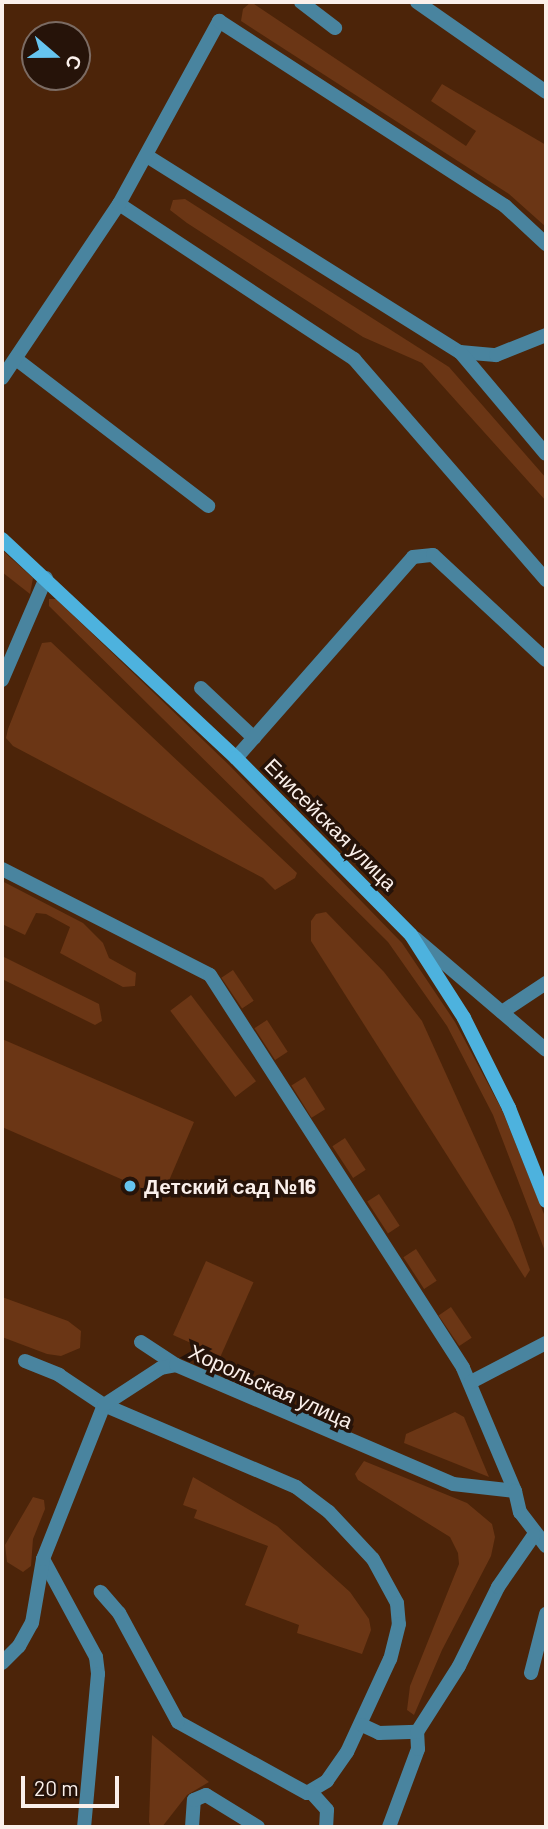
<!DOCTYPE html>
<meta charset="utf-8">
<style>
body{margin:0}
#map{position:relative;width:548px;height:1829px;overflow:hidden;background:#4c2409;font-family:Barlow,sans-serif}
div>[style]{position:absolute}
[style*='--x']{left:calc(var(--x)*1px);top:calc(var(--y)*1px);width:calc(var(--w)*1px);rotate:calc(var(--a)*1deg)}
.green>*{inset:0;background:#6b3615;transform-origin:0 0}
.service>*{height:14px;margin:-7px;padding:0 7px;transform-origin:7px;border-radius:7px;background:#49849f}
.minor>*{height:14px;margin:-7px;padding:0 7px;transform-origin:7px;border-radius:7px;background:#49849f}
.secondary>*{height:14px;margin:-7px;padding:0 7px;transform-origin:7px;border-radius:7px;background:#4db2de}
.dots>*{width:19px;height:19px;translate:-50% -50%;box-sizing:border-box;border:4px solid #261309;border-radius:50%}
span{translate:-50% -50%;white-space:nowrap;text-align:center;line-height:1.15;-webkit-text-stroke:7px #261309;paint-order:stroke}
.street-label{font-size:21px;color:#fbf0eb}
.poi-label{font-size:21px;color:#fbf0eb;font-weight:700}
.left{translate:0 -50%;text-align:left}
.frame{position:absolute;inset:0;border:4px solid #fbf0eb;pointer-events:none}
.north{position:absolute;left:21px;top:21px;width:70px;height:70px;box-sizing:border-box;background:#261309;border:2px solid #7b6b63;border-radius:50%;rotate:110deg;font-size:19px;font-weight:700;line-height:28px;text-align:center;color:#fbf0eb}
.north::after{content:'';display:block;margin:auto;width:24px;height:32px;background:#66c4ef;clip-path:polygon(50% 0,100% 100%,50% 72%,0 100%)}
.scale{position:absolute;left:21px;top:1776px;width:98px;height:32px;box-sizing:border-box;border:4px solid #fbf0eb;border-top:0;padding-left:9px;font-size:21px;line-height:24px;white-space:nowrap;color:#fbf0eb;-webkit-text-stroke:5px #261309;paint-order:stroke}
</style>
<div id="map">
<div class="green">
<i style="clip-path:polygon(251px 2px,466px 146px,476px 131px,431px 101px,442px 84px,546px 145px,546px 227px,509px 194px,241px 21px,243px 9px)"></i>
<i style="clip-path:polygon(185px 199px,449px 367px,546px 478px,546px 501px,422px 363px,363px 337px,187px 223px,170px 210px,173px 200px)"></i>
<i style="clip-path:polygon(2px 550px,33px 578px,30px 594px,2px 572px)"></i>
<i style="clip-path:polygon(49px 599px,56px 599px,229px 765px,402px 943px,455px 1022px,502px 1110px,546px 1219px,546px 1254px,493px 1115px,447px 1026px,388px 942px,49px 606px)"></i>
<i style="clip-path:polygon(51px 642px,297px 873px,295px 878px,275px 890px,263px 878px,13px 746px,6px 738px,8px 729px,42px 643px)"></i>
<i style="clip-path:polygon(2px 881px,83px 923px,103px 943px,109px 958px,136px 973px,135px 986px,123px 987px,60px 953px,70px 927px,46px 914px,36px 913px,25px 935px,2px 924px)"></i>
<i style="clip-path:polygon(326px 912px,384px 972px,422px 1021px,513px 1222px,530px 1270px,525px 1278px,311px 941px,311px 921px,316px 914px)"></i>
<i style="clip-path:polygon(2px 956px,99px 1004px,102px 1021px,95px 1025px,2px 979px)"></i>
<i style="left:233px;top:970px;width:37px;height:14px;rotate:56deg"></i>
<i style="left:191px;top:995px;width:108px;height:26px;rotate:53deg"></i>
<i style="left:267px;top:1020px;width:38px;height:15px;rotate:57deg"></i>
<i style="clip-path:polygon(2px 1039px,194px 1122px,162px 1197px,2px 1127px)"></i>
<i style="left:305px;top:1077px;width:38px;height:16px;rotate:58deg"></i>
<i style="left:345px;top:1138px;width:38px;height:15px;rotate:57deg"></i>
<i style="left:379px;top:1194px;width:38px;height:14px;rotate:57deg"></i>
<i style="left:416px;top:1249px;width:38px;height:15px;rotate:57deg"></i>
<i style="left:206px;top:1261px;width:52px;height:81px;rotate:24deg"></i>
<i style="clip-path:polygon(2px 1297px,68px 1321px,81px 1331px,80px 1348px,61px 1356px,47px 1354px,2px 1337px)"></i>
<i style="left:451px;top:1307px;width:37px;height:15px;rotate:56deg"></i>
<i style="clip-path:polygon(455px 1412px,464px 1417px,489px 1477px,404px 1443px,406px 1434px)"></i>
<i style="clip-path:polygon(364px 1461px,467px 1503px,492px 1524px,495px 1537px,491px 1556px,442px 1650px,414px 1715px,407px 1710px,410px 1686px,459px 1564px,458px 1553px,450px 1537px,358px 1480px,355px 1474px)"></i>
<i style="clip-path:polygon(193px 1477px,277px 1526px,350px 1592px,369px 1619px,371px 1630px,362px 1654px,297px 1633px,299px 1625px,245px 1605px,268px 1546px,194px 1518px,197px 1510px,183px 1505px)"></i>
<i style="clip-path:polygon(33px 1497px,44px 1500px,45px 1509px,33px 1539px,31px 1566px,23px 1572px,7px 1562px,5px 1545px)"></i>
<i style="clip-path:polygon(152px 1735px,209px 1782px,187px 1795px,162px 1827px,151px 1827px,149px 1822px)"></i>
</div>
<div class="service">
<i style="--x:301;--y:2;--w:43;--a:37.4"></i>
<i style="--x:417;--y:2;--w:157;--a:34.9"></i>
<i style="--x:147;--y:156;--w:369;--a:32.1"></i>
<i style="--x:460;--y:352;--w:36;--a:5"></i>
<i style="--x:496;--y:355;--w:54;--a:-21.8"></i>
<i style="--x:119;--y:204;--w:282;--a:33.4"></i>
<i style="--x:354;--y:359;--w:293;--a:49"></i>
<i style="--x:460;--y:352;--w:133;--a:49.9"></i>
<i style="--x:16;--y:359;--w:242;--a:37.4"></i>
<i style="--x:2;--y:378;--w:210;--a:-56.1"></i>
<i style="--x:119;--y:204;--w:209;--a:-61.3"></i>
<i style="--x:219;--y:21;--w:341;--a:32.9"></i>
<i style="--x:505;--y:206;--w:56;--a:42.8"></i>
<i style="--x:2;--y:680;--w:111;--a:-66.7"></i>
<i style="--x:201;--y:688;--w:73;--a:43.3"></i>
<i style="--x:236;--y:758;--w:268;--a:-48.6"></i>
<i style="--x:413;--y:557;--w:20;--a:-6"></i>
<i style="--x:433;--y:555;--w:154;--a:42.9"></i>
<i style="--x:2;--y:869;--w:233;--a:27"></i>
<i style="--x:210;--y:975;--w:467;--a:57.2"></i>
<i style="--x:463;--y:1368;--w:134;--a:67.1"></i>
<i style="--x:502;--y:1012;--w:53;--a:-33.4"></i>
<i style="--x:141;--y:1342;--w:42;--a:33.3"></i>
<i style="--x:25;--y:1361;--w:37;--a:22"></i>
<i style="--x:59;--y:1375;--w:54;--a:33.7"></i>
<i style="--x:104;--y:1405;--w:209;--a:23.1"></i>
<i style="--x:296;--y:1487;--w:41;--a:37.1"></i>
<i style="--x:329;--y:1512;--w:64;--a:46.9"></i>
<i style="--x:373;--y:1559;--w:50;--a:61.4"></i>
<i style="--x:397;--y:1603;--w:21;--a:85"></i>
<i style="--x:399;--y:1624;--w:36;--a:104"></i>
<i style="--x:390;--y:1659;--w:102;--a:114.8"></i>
<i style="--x:347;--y:1752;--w:35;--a:125"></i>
<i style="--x:327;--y:1781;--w:23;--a:149"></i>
<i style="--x:307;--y:1793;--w:147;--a:-151.2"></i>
<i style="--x:178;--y:1722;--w:124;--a:-118.4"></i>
<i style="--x:119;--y:1613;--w:28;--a:-131"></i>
<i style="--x:471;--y:1382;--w:85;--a:-27.5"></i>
<i style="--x:43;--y:1559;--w:111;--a:61.6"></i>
<i style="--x:96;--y:1657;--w:17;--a:83"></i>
<i style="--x:98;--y:1674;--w:154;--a:95.2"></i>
<i style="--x:2;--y:1663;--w:24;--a:-45"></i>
<i style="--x:19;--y:1646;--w:26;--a:-61"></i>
<i style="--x:32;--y:1623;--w:65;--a:-80.2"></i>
<i style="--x:43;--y:1559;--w:166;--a:-68.4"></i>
<i style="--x:104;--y:1405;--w:68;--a:-33"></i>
<i style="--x:161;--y:1368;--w:15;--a:-11"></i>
<i style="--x:176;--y:1365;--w:301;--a:23.2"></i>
<i style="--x:453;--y:1484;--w:62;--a:6.4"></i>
<i style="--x:515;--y:1491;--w:22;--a:77"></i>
<i style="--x:520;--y:1512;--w:43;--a:52.6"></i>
<i style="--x:531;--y:1673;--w:61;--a:-75.7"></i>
<i style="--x:362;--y:1725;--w:19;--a:25"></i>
<i style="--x:379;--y:1733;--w:38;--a:-2"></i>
<i style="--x:311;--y:1792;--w:24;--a:48"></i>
<i style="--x:327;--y:1810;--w:17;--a:93"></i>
<i style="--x:192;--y:1827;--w:27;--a:-86"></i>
<i style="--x:194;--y:1800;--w:13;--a:-23"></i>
<i style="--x:206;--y:1795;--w:61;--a:31.6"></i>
<i style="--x:389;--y:1827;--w:83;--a:-69.6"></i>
<i style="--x:418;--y:1749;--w:17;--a:-93"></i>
<i style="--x:417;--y:1732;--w:78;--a:-57.5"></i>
<i style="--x:459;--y:1666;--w:88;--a:-63.7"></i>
<i style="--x:498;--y:1587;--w:63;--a:-55.3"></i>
</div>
<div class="minor">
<i style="--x:415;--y:938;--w:172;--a:40.5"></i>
</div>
<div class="secondary">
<i style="--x:2;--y:539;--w:320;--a:43.1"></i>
<i style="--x:236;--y:758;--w:249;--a:45.3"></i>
<i style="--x:411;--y:935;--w:98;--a:57.4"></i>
<i style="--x:464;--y:1018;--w:101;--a:63.4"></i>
<i style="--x:509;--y:1108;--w:100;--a:68.3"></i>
</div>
<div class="dots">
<i style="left:130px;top:1186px;background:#66c4ef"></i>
</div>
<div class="street-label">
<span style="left:331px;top:824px;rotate:45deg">Енисейская улица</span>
<span style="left:271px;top:1386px;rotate:24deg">Хорольская улица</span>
</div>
<div class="poi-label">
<span class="left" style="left:144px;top:1186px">Детский сад №16</span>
</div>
<div class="frame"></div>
<div class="north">С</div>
<div class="scale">20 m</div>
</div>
